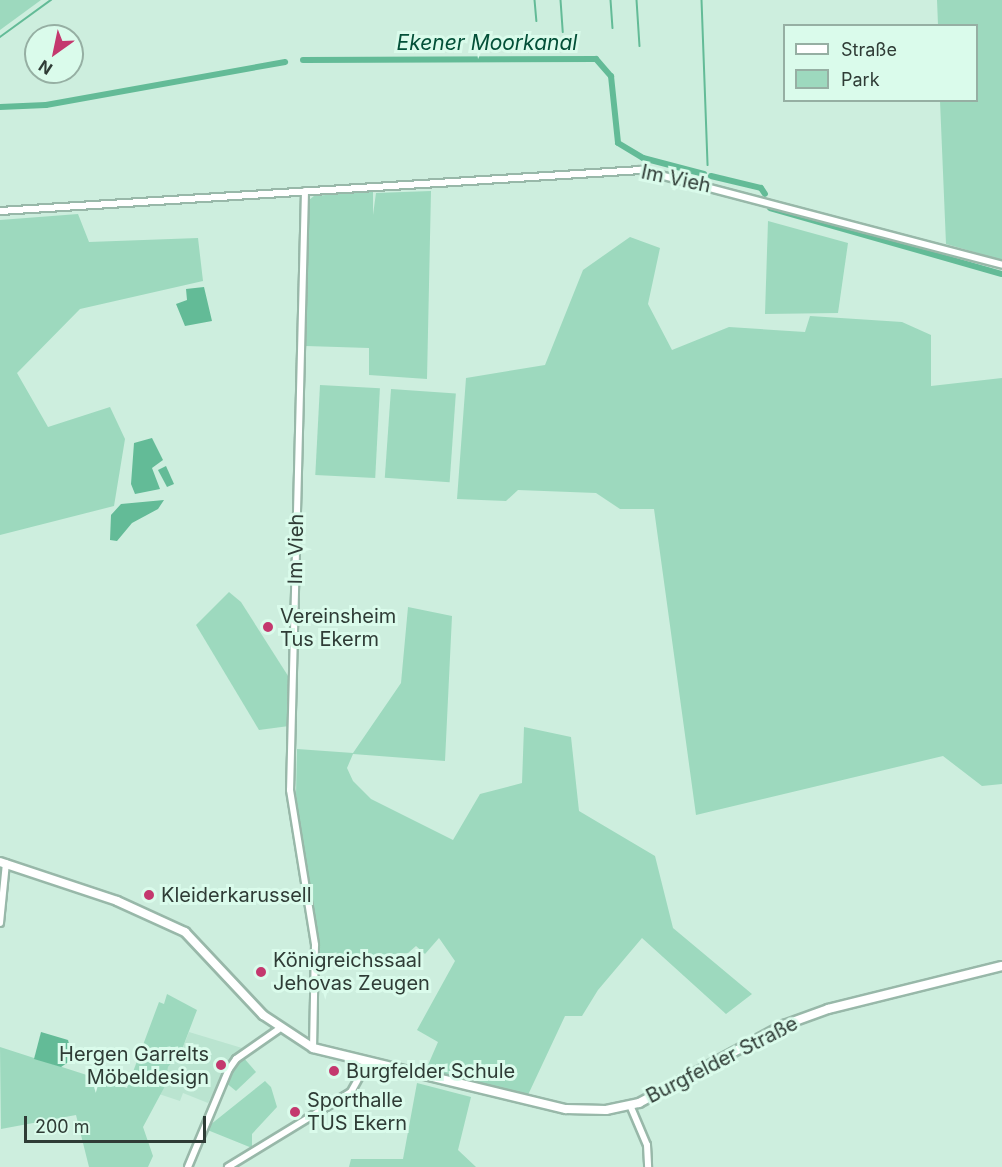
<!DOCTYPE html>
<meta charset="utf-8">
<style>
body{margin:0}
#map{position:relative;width:1002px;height:1167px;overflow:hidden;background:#cdeede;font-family:Inter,sans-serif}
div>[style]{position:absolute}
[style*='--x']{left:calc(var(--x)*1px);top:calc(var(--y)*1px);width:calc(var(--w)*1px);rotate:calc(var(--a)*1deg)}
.built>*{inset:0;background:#bae4d0}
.green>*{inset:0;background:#9dd9be;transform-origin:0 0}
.water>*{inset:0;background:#63bb97}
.stream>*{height:1.5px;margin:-0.75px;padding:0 0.75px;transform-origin:0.75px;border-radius:0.75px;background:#63bb97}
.canal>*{height:6px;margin:-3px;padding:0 3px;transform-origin:3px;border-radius:3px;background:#63bb97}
.roads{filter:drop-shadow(2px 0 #98b8a9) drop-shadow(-2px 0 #98b8a9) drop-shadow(0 2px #98b8a9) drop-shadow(0 -2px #98b8a9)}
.street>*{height:6px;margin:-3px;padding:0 3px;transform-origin:3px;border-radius:3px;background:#fff}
.secondary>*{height:8px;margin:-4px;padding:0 4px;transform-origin:4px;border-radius:4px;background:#fff}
.dots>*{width:16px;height:16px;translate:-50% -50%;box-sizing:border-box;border:3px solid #dafbeb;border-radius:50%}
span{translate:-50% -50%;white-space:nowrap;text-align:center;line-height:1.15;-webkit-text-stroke:6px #dafbeb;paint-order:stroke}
.street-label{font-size:20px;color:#2f3c36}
.poi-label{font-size:20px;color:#2f3c36}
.left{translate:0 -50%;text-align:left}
.right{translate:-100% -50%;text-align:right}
.water-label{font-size:21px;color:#035038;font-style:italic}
.legend{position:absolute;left:783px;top:24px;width:195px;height:78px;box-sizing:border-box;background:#dafbeb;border:2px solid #96afa3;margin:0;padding:8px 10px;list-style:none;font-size:18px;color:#2f3c36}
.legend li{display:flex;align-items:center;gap:12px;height:30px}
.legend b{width:30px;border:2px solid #96afa3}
.north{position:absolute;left:24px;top:24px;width:60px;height:60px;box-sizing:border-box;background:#dafbeb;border:2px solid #96afa3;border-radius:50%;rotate:213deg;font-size:16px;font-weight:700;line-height:24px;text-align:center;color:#2f3c36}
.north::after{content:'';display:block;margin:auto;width:21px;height:27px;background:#c4386e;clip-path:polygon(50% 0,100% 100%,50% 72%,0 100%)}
.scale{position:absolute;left:24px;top:1116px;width:182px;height:27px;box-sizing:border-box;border:3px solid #2f3c36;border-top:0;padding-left:8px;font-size:18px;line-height:21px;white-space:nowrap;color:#2f3c36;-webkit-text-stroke:4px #dafbeb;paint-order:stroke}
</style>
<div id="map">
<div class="built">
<i style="clip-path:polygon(189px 1032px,242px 1048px,232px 1058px,208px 1103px,183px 1093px,180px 1101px,159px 1094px,168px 1067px,181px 1052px)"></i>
</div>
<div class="green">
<i style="clip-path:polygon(0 0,41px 0,0 30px)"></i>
<i style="clip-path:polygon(937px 0,1002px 0,1002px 260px,946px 244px,940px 101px,976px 100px,976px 26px,938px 25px)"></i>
<i style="clip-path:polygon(373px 191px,373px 215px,376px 193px,431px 191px,427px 379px,369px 375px,369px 348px,306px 346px,309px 200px,314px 196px)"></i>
<i style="clip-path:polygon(78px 214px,89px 242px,198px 238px,203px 281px,80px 309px,17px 373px,48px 427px,110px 407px,125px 439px,114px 506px,0 535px,0 220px)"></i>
<i style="clip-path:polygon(768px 221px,848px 243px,838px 313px,765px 314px)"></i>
<i style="clip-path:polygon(630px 237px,660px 248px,648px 304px,672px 350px,729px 327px,805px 332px,810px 316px,902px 322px,931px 335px,931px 386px,1002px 378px,1002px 784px,982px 786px,943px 756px,696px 815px,654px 509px,620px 509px,596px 493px,518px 490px,506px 501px,457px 499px,466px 378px,545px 365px,583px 270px)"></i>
<i style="left:320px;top:385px;width:60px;height:90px;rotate:3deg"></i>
<i style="left:391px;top:389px;width:65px;height:89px;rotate:4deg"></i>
<i style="clip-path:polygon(229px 592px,241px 602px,290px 679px,289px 726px,259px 730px,196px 625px)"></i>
<i style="clip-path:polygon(408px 607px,452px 616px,445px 761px,353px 754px,347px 768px,353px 781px,371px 799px,453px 840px,480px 794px,522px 783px,524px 727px,571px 737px,579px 811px,655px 856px,673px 928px,752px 994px,726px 1014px,642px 938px,598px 990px,582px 1016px,565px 1016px,527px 1097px,425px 1072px,438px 1042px,417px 1030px,455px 961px,439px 938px,425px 954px,416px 946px,408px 953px,319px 959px,296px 795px,297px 749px,353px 753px,401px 683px)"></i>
<i style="clip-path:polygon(167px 994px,197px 1010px,181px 1052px,168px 1067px,165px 1086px,143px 1127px,153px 1156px,148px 1167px,89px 1167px,76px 1115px,1px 1129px,0 1047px,127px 1088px,159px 1002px,164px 1004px)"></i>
<i style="clip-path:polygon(243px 1057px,256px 1072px,236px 1091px,225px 1082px)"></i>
<i style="clip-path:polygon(265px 1081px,271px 1087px,277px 1107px,252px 1134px,252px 1148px,205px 1129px)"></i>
<i style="clip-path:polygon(417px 1083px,471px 1097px,458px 1150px,476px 1167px,349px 1167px,351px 1159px,403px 1159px)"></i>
</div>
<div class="water">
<i style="clip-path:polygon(204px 287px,212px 321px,185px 326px,176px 304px,187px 300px,186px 289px)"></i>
<i style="clip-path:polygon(152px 438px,163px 460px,152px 468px,160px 489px,135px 494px,131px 484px,134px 443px)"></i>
<i style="clip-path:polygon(166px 466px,174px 484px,167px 487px,158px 470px)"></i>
<i style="clip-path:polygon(164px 500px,158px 509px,132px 523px,117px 541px,110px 540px,111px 515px,121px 504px)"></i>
<i style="clip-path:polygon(41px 1032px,68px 1040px,73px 1059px,61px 1067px,34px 1059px)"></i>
</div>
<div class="stream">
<i style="--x:535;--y:0;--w:21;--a:85"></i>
<i style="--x:561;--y:0;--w:32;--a:86"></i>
<i style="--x:611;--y:0;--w:28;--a:86"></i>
<i style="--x:637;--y:0;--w:46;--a:86.3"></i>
<i style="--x:702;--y:0;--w:165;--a:87.9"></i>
<i style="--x:0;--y:37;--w:63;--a:-36"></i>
</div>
<div class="canal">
<i style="--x:303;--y:60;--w:293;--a:-0.2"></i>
<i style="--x:596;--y:59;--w:23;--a:49"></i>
<i style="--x:611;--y:76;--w:67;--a:84"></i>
<i style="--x:618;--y:143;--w:29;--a:31"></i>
<i style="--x:643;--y:158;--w:63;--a:14.7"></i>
<i style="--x:0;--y:107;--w:46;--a:-2.5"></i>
<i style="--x:46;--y:105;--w:243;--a:-10.2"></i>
<i style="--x:711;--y:176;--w:51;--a:13.5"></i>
<i style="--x:761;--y:188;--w:7;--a:56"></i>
<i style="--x:770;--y:208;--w:241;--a:15.9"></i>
</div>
<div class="roads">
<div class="street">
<i style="--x:305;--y:191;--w:599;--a:91.43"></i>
<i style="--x:290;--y:790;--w:157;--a:80.8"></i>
<i style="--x:315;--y:945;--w:103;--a:91.1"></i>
<i style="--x:0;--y:211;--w:642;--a:-3.66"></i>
<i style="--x:641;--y:170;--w:373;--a:14.7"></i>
<i style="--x:0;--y:923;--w:60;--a:-84.3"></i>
<i style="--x:630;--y:1105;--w:43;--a:67"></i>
<i style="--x:647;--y:1145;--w:22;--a:87"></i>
<i style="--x:188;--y:1167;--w:106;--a:-67.3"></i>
<i style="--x:229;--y:1069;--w:12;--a:-55"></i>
<i style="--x:236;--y:1059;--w:52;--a:-34.9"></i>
<i style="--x:228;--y:1167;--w:144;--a:-31.4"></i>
<i style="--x:351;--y:1092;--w:33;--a:-61"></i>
</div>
<div class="secondary">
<i style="--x:0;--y:862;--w:123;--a:18.4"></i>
<i style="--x:117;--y:901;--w:75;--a:24.5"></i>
<i style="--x:185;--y:932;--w:114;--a:46.8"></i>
<i style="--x:263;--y:1015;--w:60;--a:33.4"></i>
<i style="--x:313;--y:1048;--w:260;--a:13.6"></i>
<i style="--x:566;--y:1109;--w:40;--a:1.4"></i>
<i style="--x:606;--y:1110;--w:34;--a:-12"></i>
<i style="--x:639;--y:1103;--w:165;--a:-28.3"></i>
<i style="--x:784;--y:1025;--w:47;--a:-20"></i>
<i style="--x:828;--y:1009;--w:179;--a:-13.9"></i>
</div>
</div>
<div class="dots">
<i style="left:268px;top:627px;background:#c4386e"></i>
<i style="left:149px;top:895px;background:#c4386e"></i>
<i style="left:261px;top:972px;background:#c4386e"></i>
<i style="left:221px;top:1065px;background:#c4386e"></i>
<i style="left:334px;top:1071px;background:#c4386e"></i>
<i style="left:295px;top:1112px;background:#c4386e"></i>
</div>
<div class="street-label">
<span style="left:676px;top:179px;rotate:12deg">Im Vieh</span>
<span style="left:296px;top:549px;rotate:-89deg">Im Vieh</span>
<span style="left:722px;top:1060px;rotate:-27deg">Burgfelder Straße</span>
</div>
<div class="poi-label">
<span class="left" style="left:280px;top:628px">Vereinsheim<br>Tus Ekerm</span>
<span class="left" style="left:161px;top:895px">Kleiderkarussell</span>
<span class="left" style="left:273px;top:972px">Königreichssaal<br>Jehovas Zeugen</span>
<span class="right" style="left:209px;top:1066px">Hergen Garrelts<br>Möbeldesign</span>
<span class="left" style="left:346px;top:1071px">Burgfelder Schule</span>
<span class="left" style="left:307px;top:1112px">Sporthalle<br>TUS Ekern</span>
</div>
<div class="water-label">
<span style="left:487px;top:43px">Ekener Moorkanal</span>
</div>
<ul class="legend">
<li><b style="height:8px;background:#fff"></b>Straße</li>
<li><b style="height:16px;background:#9dd9be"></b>Park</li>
</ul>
<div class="north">N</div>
<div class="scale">200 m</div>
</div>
